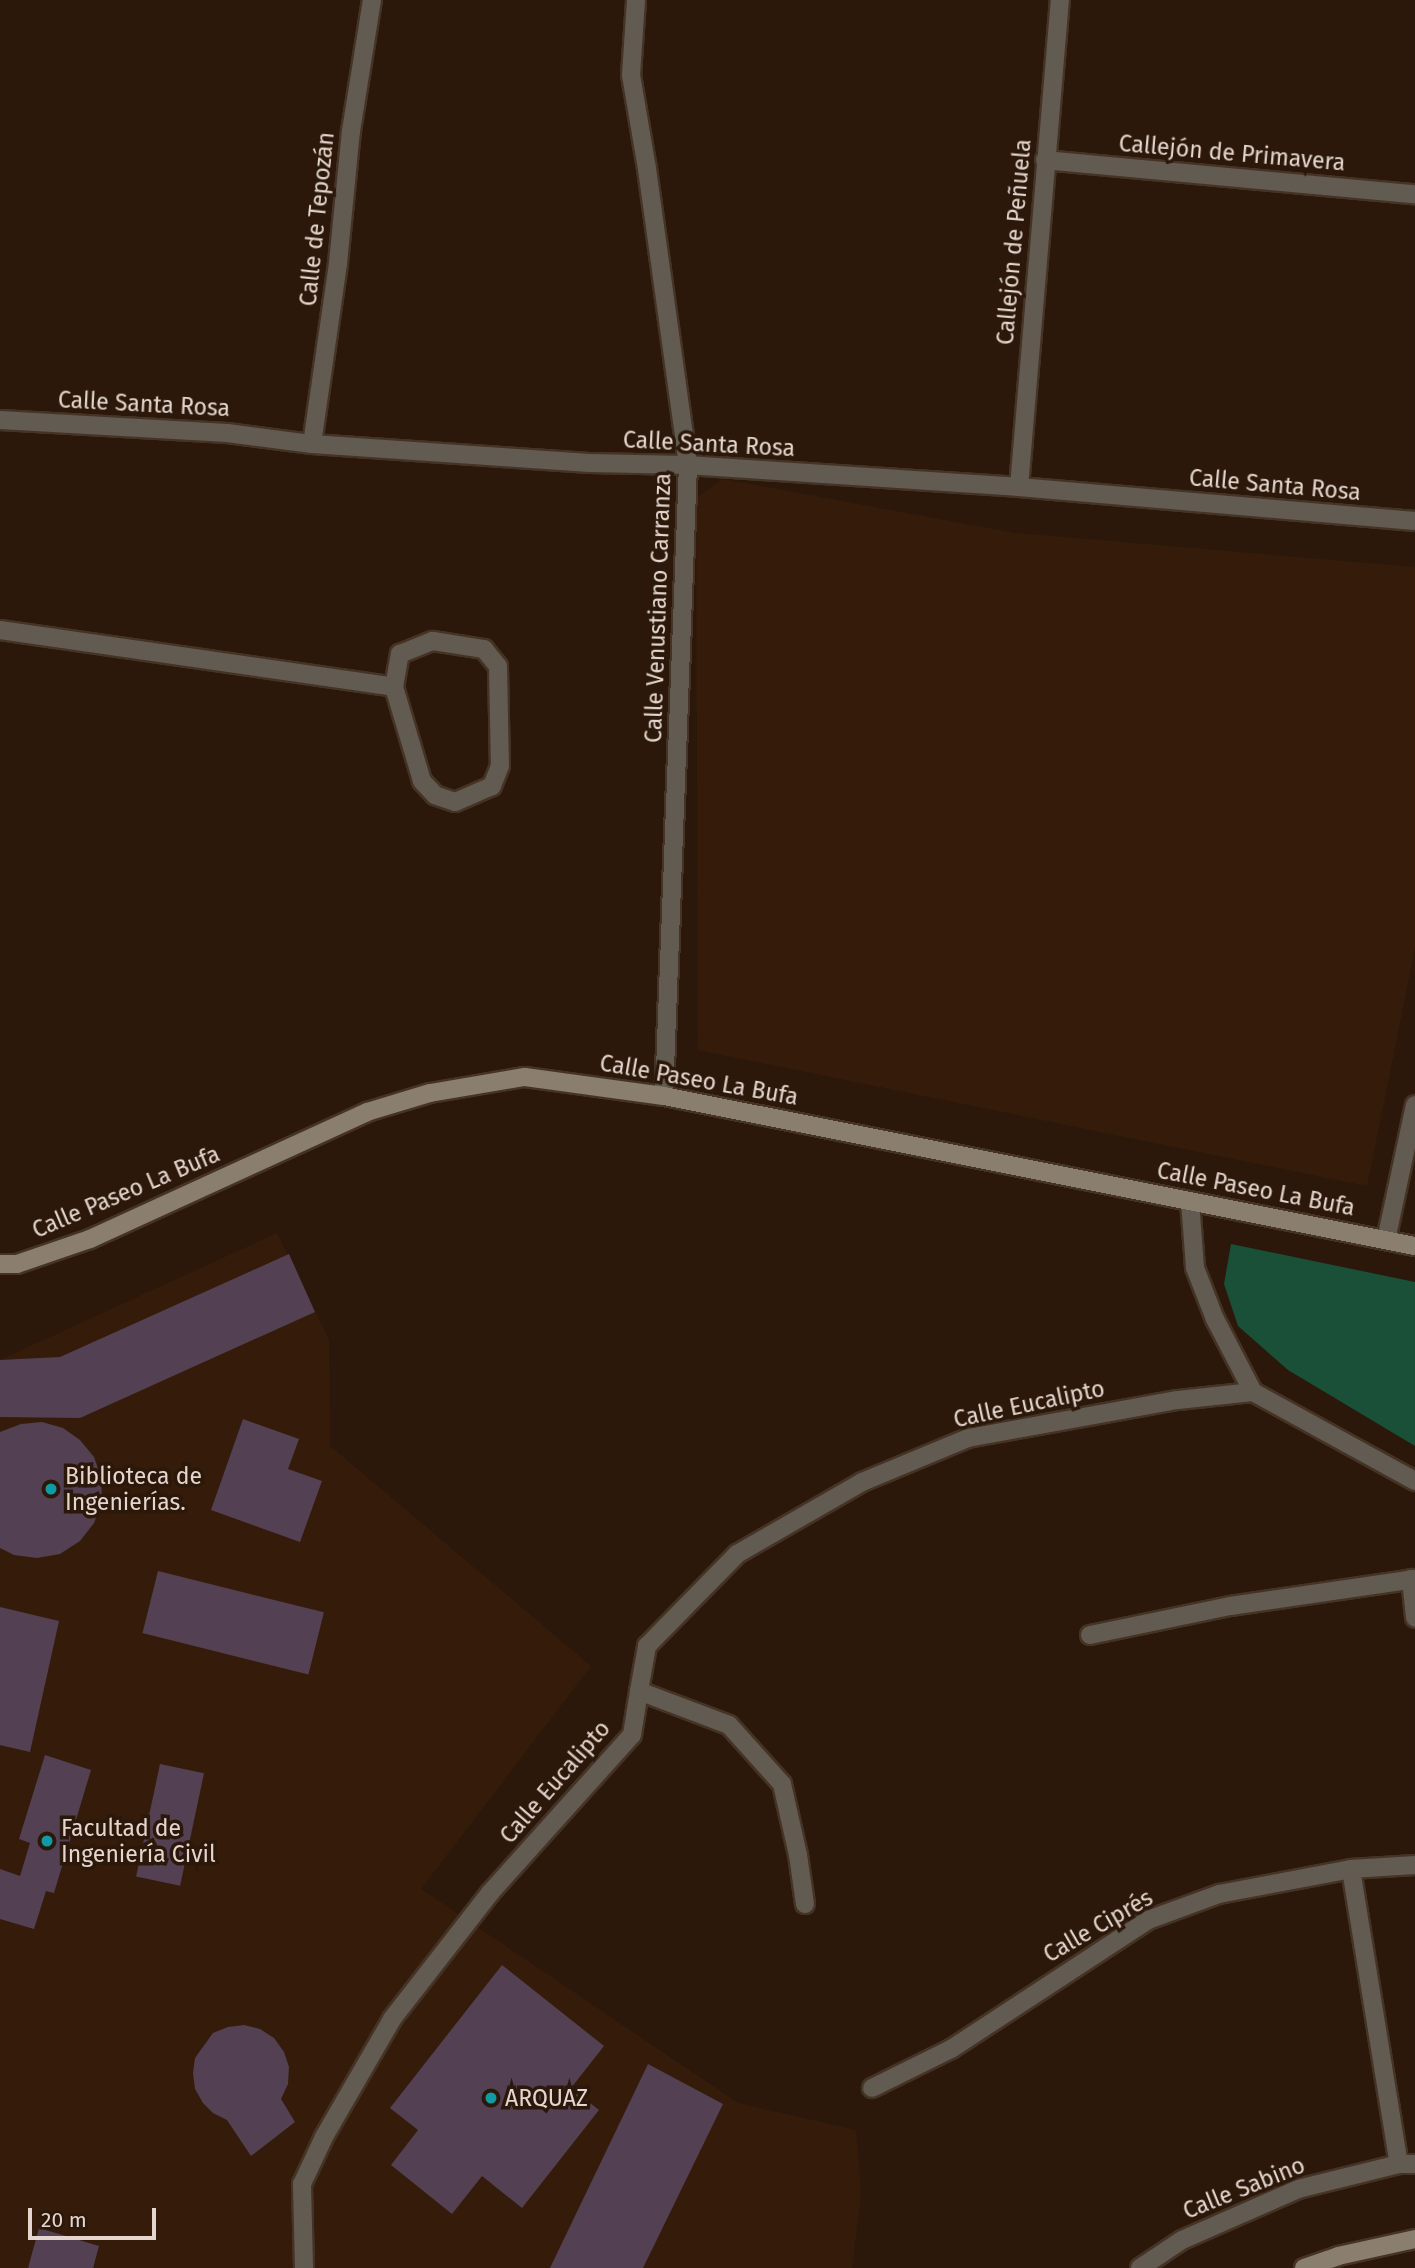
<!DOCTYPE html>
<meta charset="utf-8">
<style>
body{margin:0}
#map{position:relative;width:1415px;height:2268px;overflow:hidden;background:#2b180a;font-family:"Fira Sans",sans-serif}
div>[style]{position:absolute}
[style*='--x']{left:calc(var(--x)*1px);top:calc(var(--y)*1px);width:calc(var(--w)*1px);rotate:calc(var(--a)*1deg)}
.built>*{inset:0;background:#351c0a}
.green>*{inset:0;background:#1a5038}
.building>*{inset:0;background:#534053;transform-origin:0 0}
.roads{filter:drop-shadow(2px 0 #453325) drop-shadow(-2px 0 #453325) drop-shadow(0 2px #453325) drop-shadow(0 -2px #453325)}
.lane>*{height:18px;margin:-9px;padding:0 9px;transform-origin:9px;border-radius:9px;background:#625b51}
.street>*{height:18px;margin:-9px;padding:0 9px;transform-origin:9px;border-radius:9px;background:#625b51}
.secondary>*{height:18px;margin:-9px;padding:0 9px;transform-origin:9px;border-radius:9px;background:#8a7e6f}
.dots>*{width:19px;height:19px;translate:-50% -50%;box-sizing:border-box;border:4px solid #2b180a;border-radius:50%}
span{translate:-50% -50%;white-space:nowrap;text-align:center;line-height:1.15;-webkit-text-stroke:7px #2b180a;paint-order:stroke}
.street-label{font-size:23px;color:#e4d6ce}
.poi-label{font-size:23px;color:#e4d6ce}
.left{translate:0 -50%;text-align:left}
.scale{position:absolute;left:28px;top:2208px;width:128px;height:32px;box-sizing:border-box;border:4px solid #e4d6ce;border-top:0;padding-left:9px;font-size:21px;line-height:24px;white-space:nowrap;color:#e4d6ce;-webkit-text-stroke:5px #2b180a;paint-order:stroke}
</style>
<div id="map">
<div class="built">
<i style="clip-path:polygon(722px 479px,1015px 533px,1415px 567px,1415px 948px,1367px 1186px,698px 1050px,696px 498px)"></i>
<i style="clip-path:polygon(277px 1233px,329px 1340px,330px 1446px,591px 1666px,421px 1889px,738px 2103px,856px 2130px,861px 2195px,852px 2268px,0 2268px,0 1360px)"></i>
</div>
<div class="green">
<i style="clip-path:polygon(1231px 1244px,1415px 1282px,1415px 1446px,1288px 1370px,1238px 1326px,1224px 1284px)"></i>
</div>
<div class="building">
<i style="clip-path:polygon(289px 1254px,315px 1312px,80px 1418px,0 1417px,0 1360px,60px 1357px)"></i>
<i style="clip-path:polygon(243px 1419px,299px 1439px,288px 1469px,322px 1481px,300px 1542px,211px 1510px)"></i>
<i style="clip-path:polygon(42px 1422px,63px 1428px,80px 1440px,94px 1457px,101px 1477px,102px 1501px,94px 1523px,80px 1541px,60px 1554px,37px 1558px,14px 1555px,0 1548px,0 1432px,21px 1424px)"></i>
<i style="left:158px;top:1571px;width:171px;height:64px;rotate:14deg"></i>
<i style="clip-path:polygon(0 1607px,59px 1621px,30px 1752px,0 1745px)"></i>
<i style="clip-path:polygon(45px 1755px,91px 1770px,54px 1893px,46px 1891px,34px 1929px,0 1919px,0 1869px,20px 1876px,30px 1843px,19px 1839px)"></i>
<i style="left:160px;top:1764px;width:45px;height:115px;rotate:12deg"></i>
<i style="clip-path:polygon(502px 1965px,604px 2046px,571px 2088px,599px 2110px,522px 2208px,482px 2176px,452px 2214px,391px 2165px,418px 2130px,390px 2108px)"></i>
<i style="clip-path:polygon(244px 2025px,260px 2029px,274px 2038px,284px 2052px,289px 2067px,288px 2084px,281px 2099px,295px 2122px,251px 2156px,227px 2120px,213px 2113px,203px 2103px,195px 2089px,193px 2073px,195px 2058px,213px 2033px,228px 2027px)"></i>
<i style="clip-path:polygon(648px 2064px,723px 2104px,643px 2268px,550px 2268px)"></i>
<i style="clip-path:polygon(39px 2228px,99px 2246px,93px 2268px,28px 2268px)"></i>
</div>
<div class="roads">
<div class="lane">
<i style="--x:304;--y:2268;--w:84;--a:-91.4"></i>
<i style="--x:302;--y:2184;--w:52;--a:-64.9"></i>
<i style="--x:324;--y:2137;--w:136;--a:-60"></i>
<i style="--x:392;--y:2019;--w:160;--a:-52.1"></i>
<i style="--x:490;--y:1893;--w:212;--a:-48.1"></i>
<i style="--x:632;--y:1735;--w:45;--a:-81"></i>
</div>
<div class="street">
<i style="--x:636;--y:0;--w:75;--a:93.8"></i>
<i style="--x:631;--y:75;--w:95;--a:80.3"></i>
<i style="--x:647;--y:169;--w:299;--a:82.1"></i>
<i style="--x:688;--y:465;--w:631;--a:92.18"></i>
<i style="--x:1045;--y:160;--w:372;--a:5.3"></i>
<i style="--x:0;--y:420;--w:227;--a:3.3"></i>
<i style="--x:227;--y:433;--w:86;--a:7.4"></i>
<i style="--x:312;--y:444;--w:278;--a:3.9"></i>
<i style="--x:589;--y:463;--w:99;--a:1.2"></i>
<i style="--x:688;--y:465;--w:332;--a:3.8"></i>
<i style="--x:1019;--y:487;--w:397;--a:4.9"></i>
<i style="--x:312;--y:444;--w:183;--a:-81.8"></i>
<i style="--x:338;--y:263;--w:133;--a:-84.4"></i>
<i style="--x:351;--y:131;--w:133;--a:-80.9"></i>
<i style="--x:1019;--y:487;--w:489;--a:-85.2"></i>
<i style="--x:0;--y:630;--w:398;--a:8.2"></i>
<i style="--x:433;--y:641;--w:52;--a:8.9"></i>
<i style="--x:484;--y:649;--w:22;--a:51"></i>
<i style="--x:498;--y:666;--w:100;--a:88.9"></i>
<i style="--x:500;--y:766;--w:22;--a:112"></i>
<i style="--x:492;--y:786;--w:40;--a:156.6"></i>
<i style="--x:455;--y:802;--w:21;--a:-161"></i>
<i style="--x:435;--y:795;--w:19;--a:-133"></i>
<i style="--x:422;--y:781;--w:98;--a:-106.6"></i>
<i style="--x:394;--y:687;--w:34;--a:-80"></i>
<i style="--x:400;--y:654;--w:35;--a:-22"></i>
<i style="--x:1190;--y:1201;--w:67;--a:85.7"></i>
<i style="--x:1195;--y:1268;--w:55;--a:68.6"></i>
<i style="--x:1215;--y:1319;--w:82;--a:62.5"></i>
<i style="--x:1386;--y:1240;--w:138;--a:-77.9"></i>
<i style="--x:1411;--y:1579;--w:39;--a:84"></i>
<i style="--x:1090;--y:1635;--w:143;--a:-11.7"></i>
<i style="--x:1230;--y:1606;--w:187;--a:-8.3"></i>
<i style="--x:1351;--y:1869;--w:299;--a:80.8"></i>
<i style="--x:805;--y:1904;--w:49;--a:-98.1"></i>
<i style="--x:798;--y:1855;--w:73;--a:-102.7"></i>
<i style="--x:782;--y:1784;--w:79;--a:-131.9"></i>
<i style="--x:729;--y:1725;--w:96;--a:-159.3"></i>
<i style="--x:639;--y:1691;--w:46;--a:-79.9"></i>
<i style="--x:647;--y:1646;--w:129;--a:-45.6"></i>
<i style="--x:737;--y:1554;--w:144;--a:-29.9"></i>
<i style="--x:862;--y:1482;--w:115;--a:-22.5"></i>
<i style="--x:968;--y:1438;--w:213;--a:-10.3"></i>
<i style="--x:1178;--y:1400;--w:75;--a:-6.1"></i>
<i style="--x:1253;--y:1392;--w:185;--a:28.8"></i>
<i style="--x:872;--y:2088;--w:88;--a:-26.3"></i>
<i style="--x:951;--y:2049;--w:235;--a:-33.2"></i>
<i style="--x:1148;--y:1920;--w:76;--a:-20.1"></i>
<i style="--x:1219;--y:1894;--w:134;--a:-10.7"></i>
<i style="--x:1351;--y:1869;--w:64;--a:-3.6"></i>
<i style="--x:1140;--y:2268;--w:50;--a:-33.7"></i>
<i style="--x:1182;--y:2240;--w:127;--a:-23.7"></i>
<i style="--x:1298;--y:2189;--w:104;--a:-13.9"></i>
<i style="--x:1399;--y:2164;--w:16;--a:0"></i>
</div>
<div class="secondary">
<i style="--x:0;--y:1264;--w:17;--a:0"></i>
<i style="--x:17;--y:1264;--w:77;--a:-18.9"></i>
<i style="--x:90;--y:1239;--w:305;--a:-24.6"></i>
<i style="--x:367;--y:1112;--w:66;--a:-16.8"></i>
<i style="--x:430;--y:1093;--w:96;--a:-9.6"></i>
<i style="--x:525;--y:1077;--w:140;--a:7.8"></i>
<i style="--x:664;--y:1096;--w:766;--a:11.3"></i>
<i style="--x:1304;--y:2268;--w:36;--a:-19"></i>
<i style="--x:1338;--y:2256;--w:79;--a:-12.4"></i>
</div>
</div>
<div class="dots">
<i style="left:51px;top:1489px;background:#0f9aa8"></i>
<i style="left:47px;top:1841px;background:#0f9aa8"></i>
<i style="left:491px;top:2098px;background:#0f9aa8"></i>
</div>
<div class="street-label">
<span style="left:1232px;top:153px;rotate:5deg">Callejón de Primavera</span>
<span style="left:317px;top:219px;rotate:-84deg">Calle de Tepozán</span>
<span style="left:1014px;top:242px;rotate:-85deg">Callejón de Peñuela</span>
<span style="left:144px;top:404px;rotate:3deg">Calle Santa Rosa</span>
<span style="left:709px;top:444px;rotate:3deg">Calle Santa Rosa</span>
<span style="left:1275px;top:485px;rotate:5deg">Calle Santa Rosa</span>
<span style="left:658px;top:608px;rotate:-88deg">Calle Venustiano Carranza</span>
<span style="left:699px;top:1080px;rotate:10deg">Calle Paseo La Bufa</span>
<span style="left:1256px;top:1189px;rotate:11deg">Calle Paseo La Bufa</span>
<span style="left:126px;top:1192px;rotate:-23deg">Calle Paseo La Bufa</span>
<span style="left:1029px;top:1404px;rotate:-12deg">Calle Eucalipto</span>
<span style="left:555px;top:1782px;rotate:-49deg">Calle Eucalipto</span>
<span style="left:1098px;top:1926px;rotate:-30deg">Calle Ciprés</span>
<span style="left:1244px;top:2188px;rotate:-22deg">Calle Sabino</span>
</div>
<div class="poi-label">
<span class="left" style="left:65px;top:1489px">Biblioteca de<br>Ingenierías.</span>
<span class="left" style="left:61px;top:1841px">Facultad de<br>Ingeniería Civil</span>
<span class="left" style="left:505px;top:2098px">ARQUAZ</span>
</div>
<div class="scale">20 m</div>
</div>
